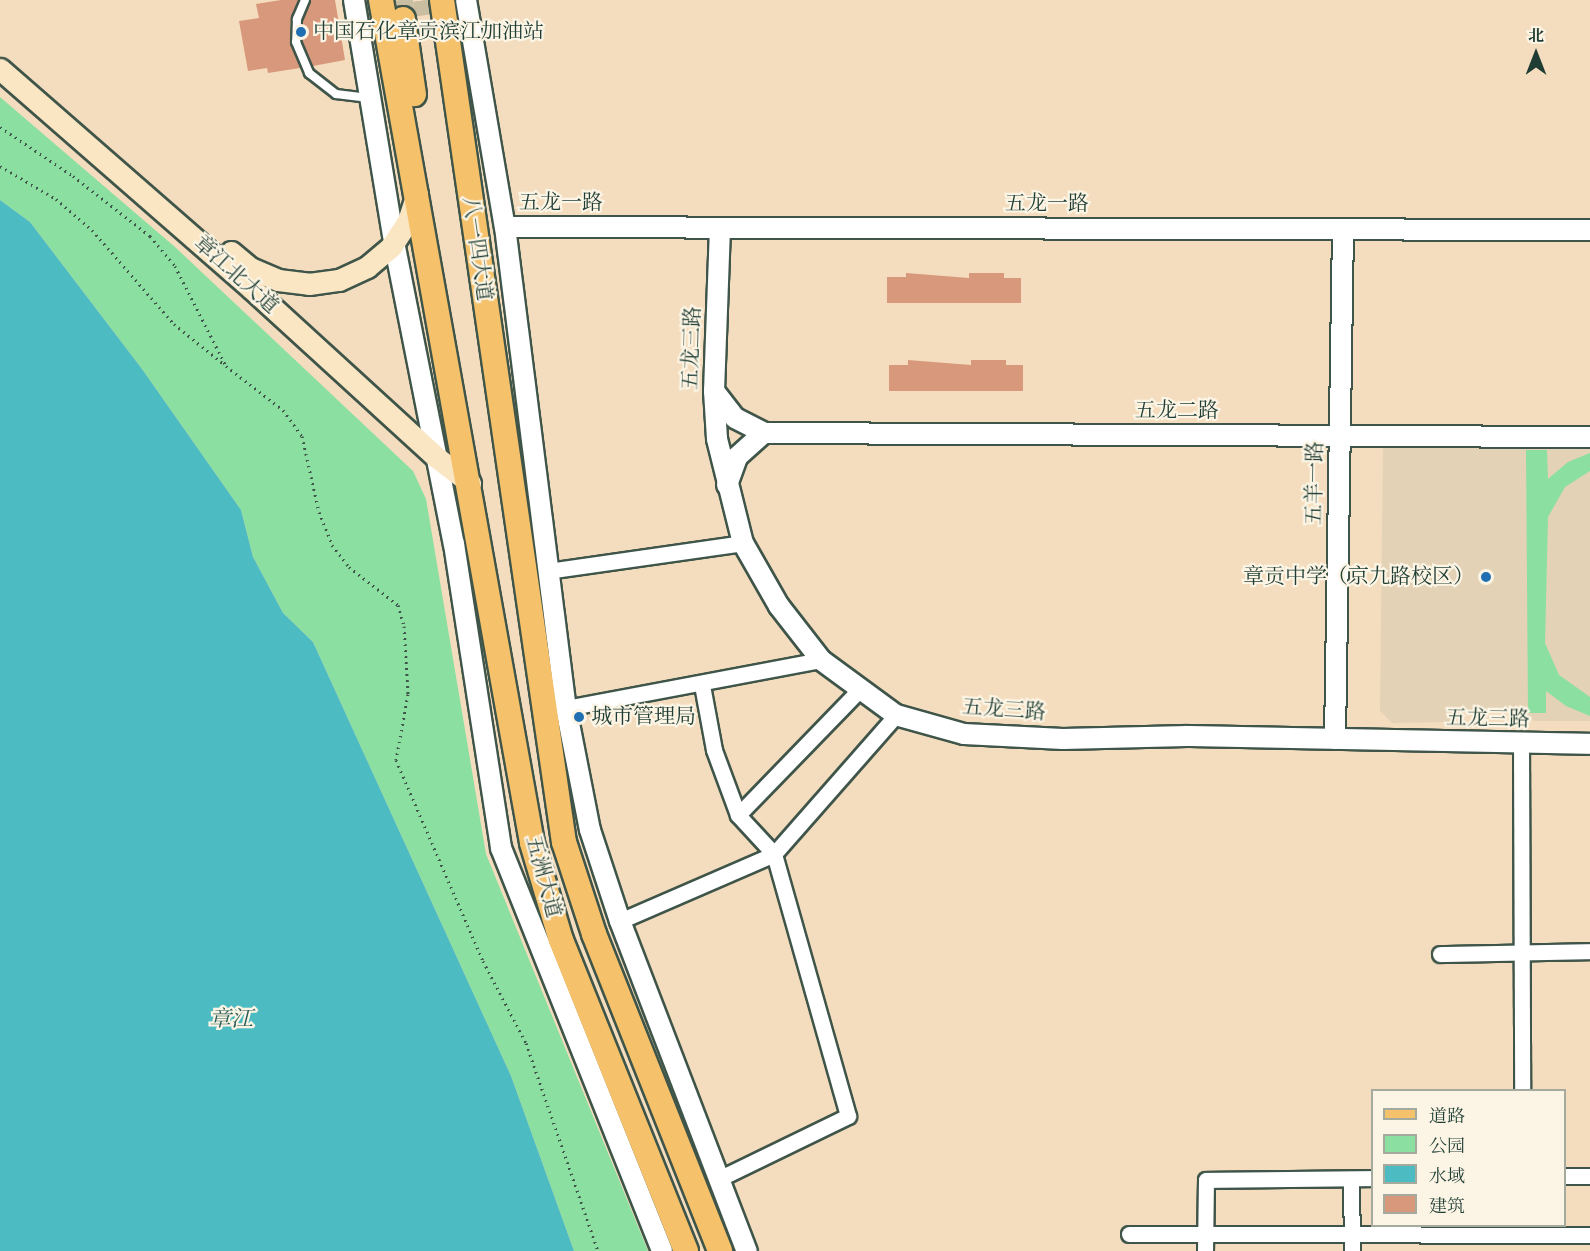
<!DOCTYPE html>
<meta charset="utf-8">
<style>
body{margin:0}
#map{position:relative;width:1590px;height:1251px;overflow:hidden;background:#f4ddbe;font-family:"IM FELL DW Pica","Noto Serif SC",serif}
div>[style]{position:absolute}
[style*='--x']{left:calc(var(--x)*1px);top:calc(var(--y)*1px);width:calc(var(--w)*1px);rotate:calc(var(--a)*1deg)}
.built>*{inset:0;background:#e3d2b5}
.green>*{inset:0;background:#8bdfa1}
.water>*{inset:0;background:#4cbbc2}
.building>*{inset:0;background:#d8987b}
.primary-tunnel>*{height:24px;margin-top:-12px;transform-origin:0;background:repeating-linear-gradient(90deg,#c9bda2 0 24px,transparent 0 36px)}
.path>*{height:3px;margin-top:-1.5px;transform-origin:0;background:repeating-linear-gradient(90deg,#3f5549 0 1.5px,transparent 0 6px)}
.roads{filter:drop-shadow(2px 0 #3f5549) drop-shadow(-2px 0 #3f5549) drop-shadow(0 2px #3f5549) drop-shadow(0 -2px #3f5549)}
.service>*{height:8px;margin:-4px;padding:0 4px;transform-origin:4px;border-radius:4px;background:#fff}
.minor>*{height:15px;margin:-7.5px;padding:0 7.5px;transform-origin:7.5px;border-radius:7.5px;background:#fff}
.tertiary>*{height:20px;margin:-10px;padding:0 10px;transform-origin:10px;border-radius:10px;background:#fff}
.secondary>*{height:21px;margin:-10.5px;padding:0 10.5px;transform-origin:10.5px;border-radius:10.5px;background:#fbe6c4}
.primary>*{height:24px;margin:-12px;padding:0 12px;transform-origin:12px;border-radius:12px;background:#f5c16b}
.dots>*{width:16px;height:16px;translate:-50% -50%;box-sizing:border-box;border:3px solid #fcf5e5;border-radius:50%}
span{translate:-50% -50%;white-space:nowrap;text-align:center;line-height:1.15;-webkit-text-stroke:4.5px #fcf5e5;paint-order:stroke}
.poi-label{font-size:21px;color:#1f3d34}
.left{translate:0 -50%;text-align:left}
.right{translate:-100% -50%;text-align:right}
.street-label{font-size:21px;color:#1f3d34}
.water-label{font-size:22px;color:#2a5c58;font-style:italic}
.legend{position:absolute;left:1371px;top:1089px;width:195px;height:138px;box-sizing:border-box;background:#fcf5e5;border:2px solid #a4ab9e;margin:0;padding:8px 10px;list-style:none;font-size:18px;color:#1f3d34}
.legend li{display:flex;align-items:center;gap:12px;height:30px}
.legend b{width:30px;border:2px solid #a4ab9e}
.north{position:absolute;left:1506px;top:24px;width:60px;height:60px;-webkit-text-stroke:4px #fcf5e5;paint-order:stroke;rotate:0deg;font-size:16px;font-weight:700;line-height:24px;text-align:center;color:#1f3d34}
.north::after{content:'';display:block;margin:auto;width:21px;height:27px;background:#1f3d34;clip-path:polygon(50% 0,100% 100%,50% 72%,0 100%)}
</style>
<div id="map">
<div class="built">
<i style="clip-path:polygon(1590px 445px,1590px 721px,1534px 721px,1516px 708px,1467px 710px,1451px 722px,1392px 723px,1380px 711px,1383px 446px)"></i>
</div>
<div class="green">
<i style="clip-path:polygon(0 97px,175px 247px,413px 471px,426px 499px,486px 854px,648px 1251px,574px 1251px,511px 1076px,313px 642px,283px 613px,253px 557px,241px 510px,142px 369px,30px 222px,0 200px)"></i>
<i style="clip-path:polygon(1526px 450px,1547px 450px,1548px 479px,1568px 462px,1590px 453px,1590px 471px,1565px 487px,1548px 517px,1545px 643px,1559px 675px,1590px 697px,1590px 716px,1566px 706px,1546px 691px,1546px 713px,1528px 713px)"></i>
</div>
<div class="water">
<i style="clip-path:polygon(0 200px,30px 222px,142px 369px,241px 510px,253px 557px,283px 613px,313px 642px,511px 1076px,574px 1251px,0 1251px)"></i>
</div>
<div class="building">
<i style="clip-path:polygon(281px 0,298px 0,291px 18px,290px 42px,300px 68px,268px 73px,267px 68px,248px 71px,239px 21px,259px 18px,256px 4px)"></i>
<i style="clip-path:polygon(311px 0,335px 0,345px 60px,313px 66px,302px 41px,303px 20px)"></i>
<i style="clip-path:polygon(906px 273px,969px 278px,969px 273px,1004px 273px,1004px 278px,1021px 278px,1021px 303px,887px 303px,887px 277px,906px 277px)"></i>
<i style="clip-path:polygon(908px 360px,971px 365px,971px 360px,1006px 360px,1006px 365px,1023px 365px,1023px 391px,889px 391px,889px 365px,908px 365px)"></i>
</div>
<div class="primary-tunnel">
<i style="--x:401;--y:0;--w:19;--a:84"></i>
<i style="--x:425;--y:0;--w:15;--a:82"></i>
</div>
<div class="path">
<i style="--x:0;--y:127;--w:88;--a:33.9"></i>
<i style="--x:73;--y:176;--w:98;--a:37.9"></i>
<i style="--x:150;--y:236;--w:39;--a:50"></i>
<i style="--x:175;--y:266;--w:112;--a:63"></i>
<i style="--x:226;--y:366;--w:72;--a:37.7"></i>
<i style="--x:283;--y:410;--w:32;--a:54"></i>
<i style="--x:302;--y:436;--w:78;--a:77.4"></i>
<i style="--x:319;--y:512;--w:35;--a:68"></i>
<i style="--x:332;--y:545;--w:28;--a:52"></i>
<i style="--x:349;--y:567;--w:62;--a:37.8"></i>
<i style="--x:398;--y:605;--w:22;--a:74"></i>
<i style="--x:404;--y:626;--w:68;--a:86.6"></i>
<i style="--x:408;--y:694;--w:67;--a:100.3"></i>
<i style="--x:396;--y:760;--w:219;--a:66.6"></i>
<i style="--x:483;--y:961;--w:93;--a:62.3"></i>
<i style="--x:526;--y:1043;--w:220;--a:70.9"></i>
<i style="--x:0;--y:166;--w:65;--a:30.5"></i>
<i style="--x:56;--y:199;--w:48;--a:40.7"></i>
<i style="--x:92;--y:230;--w:125;--a:48.9"></i>
<i style="--x:174;--y:324;--w:65;--a:38.8"></i>
</div>
<div class="roads">
<div class="service">
<i style="--x:305;--y:0;--w:21;--a:113"></i>
<i style="--x:297;--y:19;--w:23;--a:92"></i>
<i style="--x:296;--y:42;--w:34;--a:67"></i>
<i style="--x:309;--y:73;--w:34;--a:38"></i>
<i style="--x:336;--y:94;--w:33;--a:7"></i>
</div>
<div class="minor">
<i style="--x:547;--y:571;--w:198;--a:-8.1"></i>
<i style="--x:702;--y:685;--w:66;--a:79.5"></i>
<i style="--x:714;--y:750;--w:69;--a:69.7"></i>
<i style="--x:738;--y:815;--w:53;--a:47.3"></i>
<i style="--x:774;--y:854;--w:272;--a:74.2"></i>
<i style="--x:848;--y:1116;--w:144;--a:154.1"></i>
<i style="--x:566;--y:708;--w:259;--a:-10.7"></i>
<i style="--x:1521;--y:744;--w:346;--a:89.8"></i>
<i style="--x:738;--y:815;--w:175;--a:-45.9"></i>
<i style="--x:620;--y:921;--w:168;--a:-23.5"></i>
<i style="--x:774;--y:854;--w:185;--a:-48.7"></i>
<i style="--x:1440;--y:954;--w:150;--a:-1.1"></i>
<i style="--x:1564;--y:1176;--w:26;--a:0"></i>
<i style="--x:1351;--y:1179;--w:72;--a:89.2"></i>
<i style="--x:1129;--y:1234;--w:461;--a:0.1"></i>
<i style="--x:1205;--y:1251;--w:71;--a:-89.2"></i>
<i style="--x:1206;--y:1180;--w:166;--a:-0.7"></i>
</div>
<div class="tertiary">
<i style="--x:354;--y:0;--w:245;--a:80.6"></i>
<i style="--x:394;--y:242;--w:308;--a:78.8"></i>
<i style="--x:454;--y:544;--w:308;--a:81.2"></i>
<i style="--x:501;--y:848;--w:434;--a:68.2"></i>
<i style="--x:466;--y:0;--w:230;--a:80.3"></i>
<i style="--x:505;--y:227;--w:485;--a:82.8"></i>
<i style="--x:566;--y:708;--w:124;--a:78.9"></i>
<i style="--x:590;--y:830;--w:96;--a:71.8"></i>
<i style="--x:620;--y:921;--w:354;--a:69"></i>
<i style="--x:505;--y:227;--w:1085;--a:0.16"></i>
<i style="--x:720;--y:228;--w:163;--a:92.1"></i>
<i style="--x:714;--y:391;--w:48;--a:86.4"></i>
<i style="--x:717;--y:439;--w:107;--a:76"></i>
<i style="--x:743;--y:543;--w:73;--a:60.3"></i>
<i style="--x:779;--y:606;--w:68;--a:52.1"></i>
<i style="--x:821;--y:660;--w:93;--a:36.3"></i>
<i style="--x:896;--y:715;--w:71;--a:15.6"></i>
<i style="--x:964;--y:734;--w:99;--a:2.9"></i>
<i style="--x:1063;--y:739;--w:124;--a:-1.4"></i>
<i style="--x:1187;--y:736;--w:403;--a:1.1"></i>
<i style="--x:714;--y:391;--w:34;--a:52"></i>
<i style="--x:735;--y:418;--w:33;--a:27"></i>
<i style="--x:764;--y:433;--w:826;--a:0.28"></i>
<i style="--x:727;--y:485;--w:30;--a:-70"></i>
<i style="--x:737;--y:457;--w:36;--a:-42"></i>
<i style="--x:1335;--y:739;--w:510;--a:-89.1"></i>
</div>
<div class="secondary">
<i style="--x:0;--y:69;--w:333;--a:41.1"></i>
<i style="--x:251;--y:288;--w:251;--a:42.4"></i>
<i style="--x:436;--y:457;--w:43;--a:37.4"></i>
<i style="--x:231;--y:252;--w:25;--a:40"></i>
<i style="--x:250;--y:268;--w:30;--a:23"></i>
<i style="--x:278;--y:280;--w:31;--a:7"></i>
<i style="--x:309;--y:284;--w:30;--a:-8"></i>
<i style="--x:339;--y:280;--w:31;--a:-25"></i>
<i style="--x:367;--y:267;--w:31;--a:-40"></i>
<i style="--x:391;--y:247;--w:31;--a:-57"></i>
<i style="--x:408;--y:221;--w:29;--a:-72"></i>
</div>
<div class="primary">
<i style="--x:381;--y:0;--w:856;--a:79.84"></i>
<i style="--x:532;--y:843;--w:101;--a:73.4"></i>
<i style="--x:561;--y:940;--w:335;--a:68.1"></i>
<i style="--x:442;--y:0;--w:851;--a:81.76"></i>
<i style="--x:564;--y:842;--w:97;--a:71.9"></i>
<i style="--x:594;--y:934;--w:341;--a:68.3"></i>
<i style="--x:403;--y:19;--w:76;--a:81.7"></i>
</div>
</div>
<div class="dots">
<i style="left:301px;top:32px;background:#1f6fb2"></i>
<i style="left:1486px;top:577px;background:#1f6fb2"></i>
<i style="left:579px;top:717px;background:#1f6fb2"></i>
</div>
<div class="poi-label">
<span class="left" style="left:313px;top:32px">中国石化章贡滨江加油站</span>
<span class="right" style="left:1474px;top:577px">章贡中学（京九路校区）</span>
<span class="left" style="left:591px;top:717px">城市管理局</span>
</div>
<div class="street-label">
<span style="left:561px;top:203px">五龙一路</span>
<span style="left:1047px;top:204px">五龙一路</span>
<span style="left:477px;top:249px;rotate:82deg">八一四大道</span>
<span style="left:236px;top:275px;rotate:42deg">章江北大道</span>
<span style="left:692px;top:348px;rotate:-88deg">五龙三路</span>
<span style="left:1177px;top:411px">五龙二路</span>
<span style="left:1315px;top:483px;rotate:-89deg">五羊一路</span>
<span style="left:1004px;top:710px;rotate:4deg">五龙三路</span>
<span style="left:1488px;top:719px;rotate:1deg">五龙三路</span>
<span style="left:543px;top:877px;rotate:75deg">五洲大道</span>
</div>
<div class="water-label">
<span style="left:231px;top:1020px">章江</span>
</div>
<ul class="legend">
<li><b style="height:8px;background:#f5c16b"></b>道路</li>
<li><b style="height:16px;background:#8bdfa1"></b>公园</li>
<li><b style="height:16px;background:#4cbbc2"></b>水域</li>
<li><b style="height:16px;background:#d8987b"></b>建筑</li>
</ul>
<div class="north">北</div>
</div>
